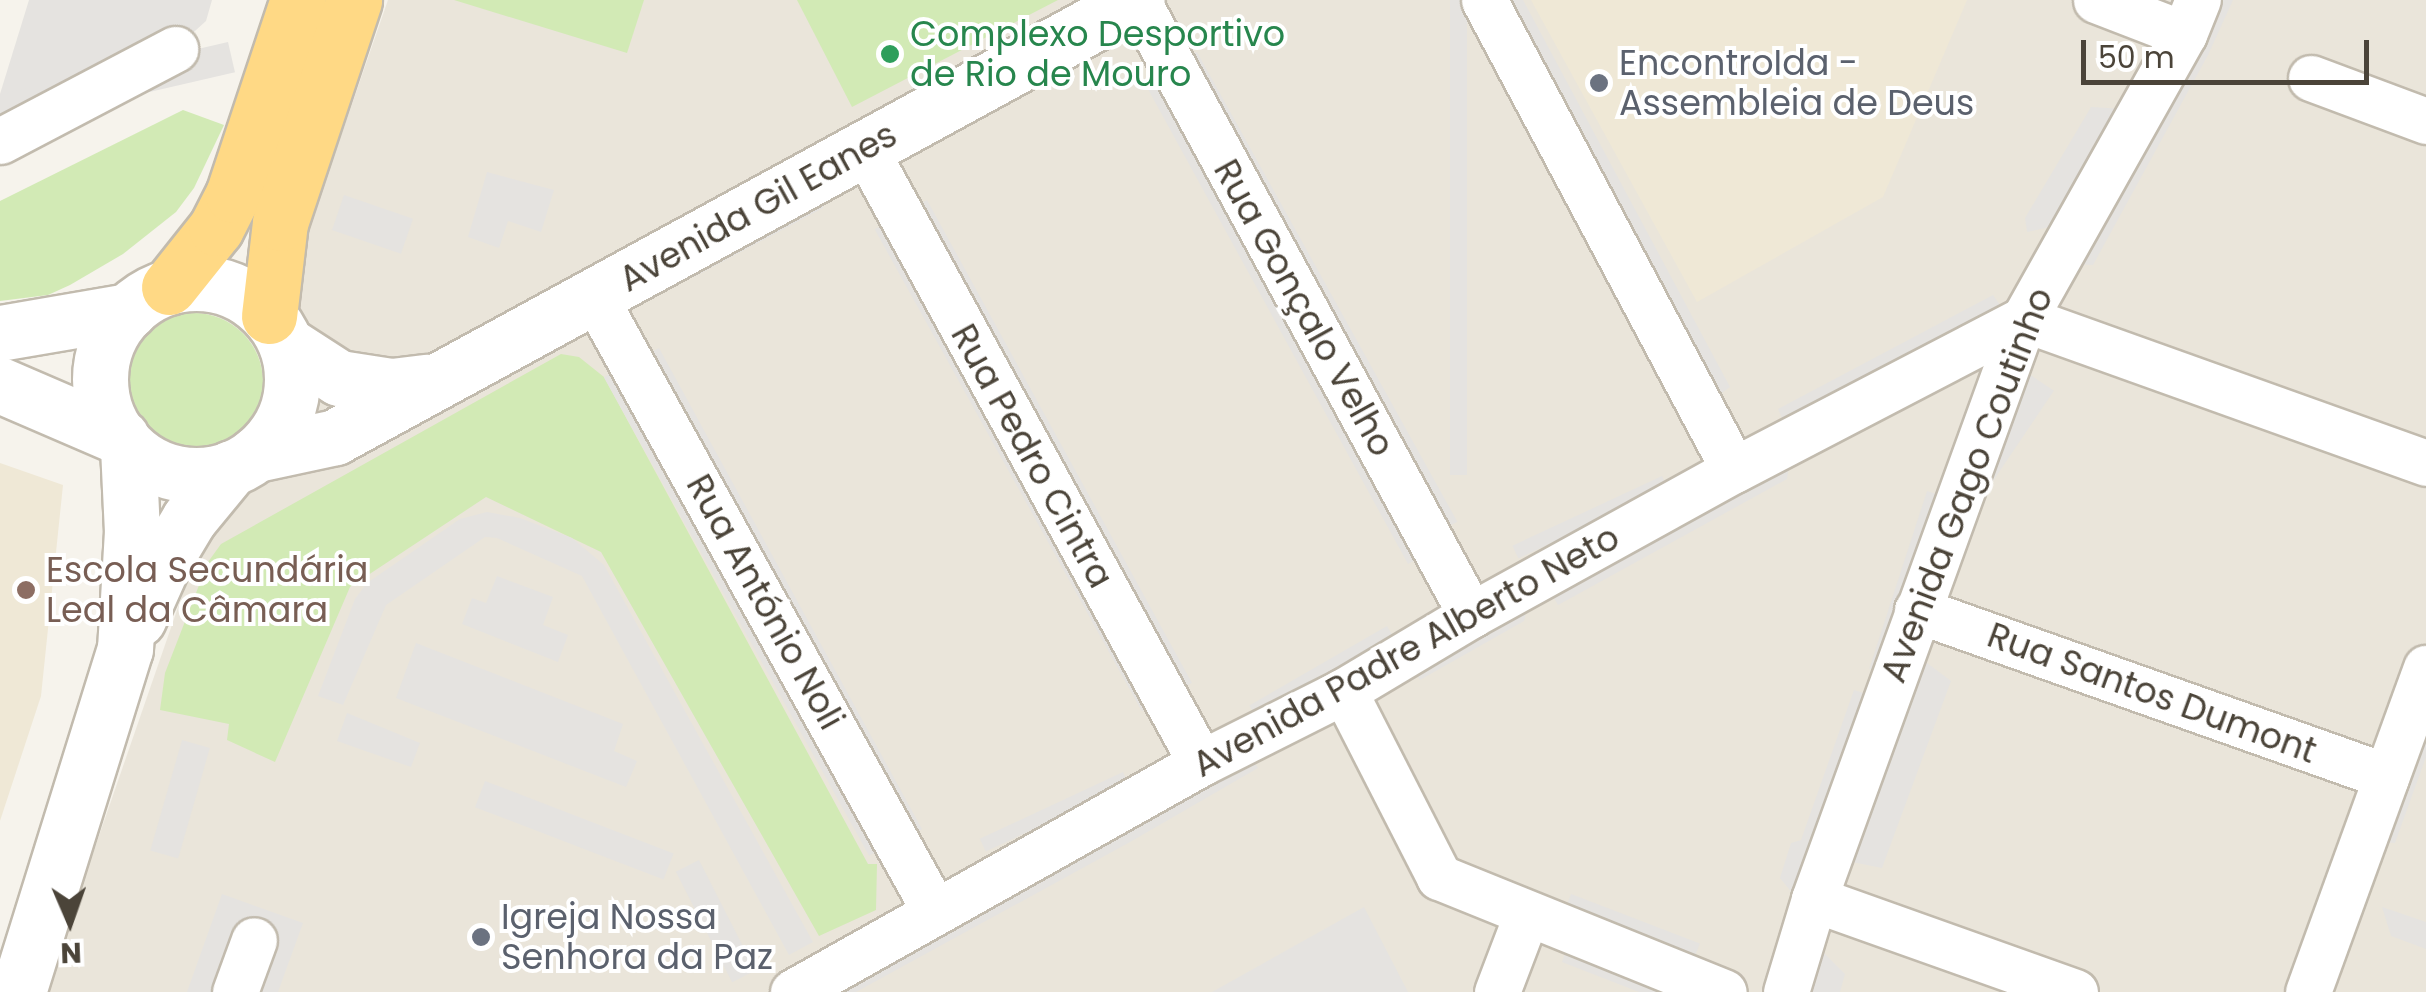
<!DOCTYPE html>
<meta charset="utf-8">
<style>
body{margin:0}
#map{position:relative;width:2426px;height:992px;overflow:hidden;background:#f6f3ec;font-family:Poppins,sans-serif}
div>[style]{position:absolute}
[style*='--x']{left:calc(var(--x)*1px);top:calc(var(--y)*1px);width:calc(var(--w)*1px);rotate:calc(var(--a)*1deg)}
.residential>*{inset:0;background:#eae5da}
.education>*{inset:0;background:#efe8d6}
.green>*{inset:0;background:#d2eab5}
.round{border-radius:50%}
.parking>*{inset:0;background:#e5e3e0;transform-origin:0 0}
.roads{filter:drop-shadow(2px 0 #c2bbae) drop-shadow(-2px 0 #c2bbae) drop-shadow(0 2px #c2bbae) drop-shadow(0 -2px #c2bbae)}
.minor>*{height:45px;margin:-22.5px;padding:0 22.5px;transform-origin:22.5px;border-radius:22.5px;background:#fff}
.tertiary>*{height:55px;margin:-27.5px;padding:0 27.5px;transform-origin:27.5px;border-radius:27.5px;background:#fff}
.tertiary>.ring{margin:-27.5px;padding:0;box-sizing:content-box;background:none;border:55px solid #fff;border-radius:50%}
.trunk>*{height:55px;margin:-27.5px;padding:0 27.5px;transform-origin:27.5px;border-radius:27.5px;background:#ffd985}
.dots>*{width:28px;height:28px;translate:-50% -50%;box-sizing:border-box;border:5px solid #fff;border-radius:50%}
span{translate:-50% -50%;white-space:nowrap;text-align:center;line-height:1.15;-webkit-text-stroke:8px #fff;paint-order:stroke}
.leisure-label{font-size:35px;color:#27864d}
.left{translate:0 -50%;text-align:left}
.worship-label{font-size:35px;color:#5b616d}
.street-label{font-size:35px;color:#4b4439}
.education-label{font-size:35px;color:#785e54}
.north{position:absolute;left:20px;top:872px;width:100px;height:100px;-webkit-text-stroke:8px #fff;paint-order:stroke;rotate:178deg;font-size:28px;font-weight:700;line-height:40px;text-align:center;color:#4b4439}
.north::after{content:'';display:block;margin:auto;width:35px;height:45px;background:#4b4439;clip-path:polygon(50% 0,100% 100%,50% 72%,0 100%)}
.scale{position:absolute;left:2081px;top:40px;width:288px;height:45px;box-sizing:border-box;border:5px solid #4b4439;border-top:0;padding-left:12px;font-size:30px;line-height:35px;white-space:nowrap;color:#4b4439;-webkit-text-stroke:8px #fff;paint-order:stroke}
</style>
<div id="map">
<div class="residential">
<i style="clip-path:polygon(388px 0,2426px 0,2426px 992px,45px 992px)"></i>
</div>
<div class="education">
<i style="clip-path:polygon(1531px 0,1967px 0,1883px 197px,1697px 302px)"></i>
<i style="clip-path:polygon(0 463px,63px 485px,41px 696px,0 821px)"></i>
</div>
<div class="green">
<i style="clip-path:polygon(454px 0,644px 0,627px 53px)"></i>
<i style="clip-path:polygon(797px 0,1058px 0,852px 107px)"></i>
<i style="clip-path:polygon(183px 110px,224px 125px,194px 188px,176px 212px,123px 254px,70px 285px,48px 295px,0 301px,0 201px)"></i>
<i class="round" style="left:125px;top:313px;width:138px;height:138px"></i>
<i style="clip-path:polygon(561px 354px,579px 357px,604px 377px,868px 864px,877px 864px,876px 910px,819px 936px,601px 552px,486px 497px,350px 587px,275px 762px,227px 740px,229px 724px,160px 710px,165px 673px,208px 562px,221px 544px)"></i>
</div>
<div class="parking">
<i style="clip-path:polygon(29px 0,212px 0,206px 21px,175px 49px,0 141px,0 94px)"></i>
<i style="left:1450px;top:0;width:17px;height:475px"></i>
<i style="clip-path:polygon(1504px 0,1523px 0,1730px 387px,1719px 395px)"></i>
<i style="clip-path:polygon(2219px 0,2233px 0,2208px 55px,2093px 265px,2076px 264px)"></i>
<i style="left:228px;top:42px;width:31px;height:254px;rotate:77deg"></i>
<i style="left:1197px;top:52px;width:537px;height:13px;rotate:61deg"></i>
<i style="clip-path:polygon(1154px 73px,1422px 557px,1408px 564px,1143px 80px)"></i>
<i style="clip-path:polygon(2091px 107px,2123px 109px,2054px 226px,2027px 232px,2025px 218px)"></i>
<i style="clip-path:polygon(487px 172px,554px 190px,541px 232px,508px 221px,499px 248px,468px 237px)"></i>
<i style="clip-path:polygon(826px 192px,823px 208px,694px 277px,680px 271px)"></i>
<i style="left:344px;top:195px;width:73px;height:37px;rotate:19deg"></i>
<i style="clip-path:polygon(927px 200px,1192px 683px,1180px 689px,917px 205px)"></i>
<i style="left:886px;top:223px;width:551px;height:13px;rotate:61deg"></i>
<i style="clip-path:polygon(1993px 295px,2000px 305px,1784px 423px,1778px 409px)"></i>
<i style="clip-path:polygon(659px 348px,922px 829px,911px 836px,645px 355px)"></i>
<i style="left:617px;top:370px;width:547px;height:15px;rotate:61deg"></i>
<i style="left:2029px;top:374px;width:30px;height:209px;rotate:34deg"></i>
<i style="clip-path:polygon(1790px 459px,1787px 479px,1558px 605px,1551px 593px)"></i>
<i style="left:1662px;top:476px;width:14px;height:165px;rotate:65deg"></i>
<i style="left:1927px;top:491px;width:13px;height:187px;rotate:18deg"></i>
<i style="clip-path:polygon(487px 512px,520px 518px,572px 538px,604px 565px,813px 942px,789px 955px,582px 576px,497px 538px,485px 537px,386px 605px,343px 705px,318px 696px,355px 599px,367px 583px,460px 519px)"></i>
<i style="clip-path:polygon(497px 576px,553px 597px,543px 625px,568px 635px,558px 662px,462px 624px,472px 598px,486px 603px)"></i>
<i style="clip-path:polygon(1528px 606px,1524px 621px,1420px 680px,1415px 672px)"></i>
<i style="left:1387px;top:626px;width:14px;height:159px;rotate:60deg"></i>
<i style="clip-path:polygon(416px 643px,623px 724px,614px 751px,637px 761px,626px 787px,396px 698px)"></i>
<i style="clip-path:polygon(1923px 660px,1951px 681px,1882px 868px,1852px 862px)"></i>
<i style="clip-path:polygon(1854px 690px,1867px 694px,1797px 899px,1780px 878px,1791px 843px,1801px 840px)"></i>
<i style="clip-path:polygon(347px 713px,420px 743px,411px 767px,337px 741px)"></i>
<i style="clip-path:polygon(2426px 720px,2426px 757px,2395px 843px,2382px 842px)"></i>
<i style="left:182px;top:740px;width:29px;height:115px;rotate:16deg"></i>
<i style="clip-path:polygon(1251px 756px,1258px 768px,1130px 842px,856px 992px,825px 992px)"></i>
<i style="left:1123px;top:772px;width:14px;height:158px;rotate:65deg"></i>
<i style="left:485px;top:781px;width:202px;height:28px;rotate:21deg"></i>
<i style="left:699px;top:860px;width:124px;height:26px;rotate:63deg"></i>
<i style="clip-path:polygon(222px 894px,303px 923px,278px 992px,257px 992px,277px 933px,244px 921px,218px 992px,187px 992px)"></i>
<i style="left:1571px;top:894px;width:138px;height:16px;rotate:21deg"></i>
<i style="clip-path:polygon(1364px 907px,1408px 992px,1212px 992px)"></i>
<i style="clip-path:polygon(2382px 907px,2426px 922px,2426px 949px,2391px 936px)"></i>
<i style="clip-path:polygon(1568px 945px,1685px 992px,1639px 992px,1562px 962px)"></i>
<i style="clip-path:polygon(1824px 953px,1845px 974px,1840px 992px,1811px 992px)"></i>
</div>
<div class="roads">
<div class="minor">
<i style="--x:1137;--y:0;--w:700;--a:61.49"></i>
<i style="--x:1484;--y:0;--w:532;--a:61.99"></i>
<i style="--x:2096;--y:0;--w:94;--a:21.1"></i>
<i style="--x:2311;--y:78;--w:123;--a:20.5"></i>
<i style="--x:0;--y:141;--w:198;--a:-27.7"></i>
<i style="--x:865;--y:149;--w:700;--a:61.31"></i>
<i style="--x:594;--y:296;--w:702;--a:61.02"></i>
<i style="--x:2024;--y:319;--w:427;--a:19.7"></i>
<i style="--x:1917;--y:610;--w:498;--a:19.5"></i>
<i style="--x:1344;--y:691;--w:209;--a:62.9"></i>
<i style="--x:1439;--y:877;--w:307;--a:22"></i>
<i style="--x:1814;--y:899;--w:277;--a:19.6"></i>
<i style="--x:235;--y:992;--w:55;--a:-69.9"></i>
<i style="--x:793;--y:992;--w:468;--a:-29.3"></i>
<i style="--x:1201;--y:763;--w:160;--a:-26.7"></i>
<i style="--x:1344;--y:691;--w:148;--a:-30.9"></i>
<i style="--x:1471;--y:615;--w:300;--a:-28.9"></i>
<i style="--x:1734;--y:470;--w:327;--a:-27.5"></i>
<i style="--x:1497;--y:992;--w:81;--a:-69.1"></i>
<i style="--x:1786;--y:992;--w:97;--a:-73.2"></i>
<i style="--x:1814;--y:899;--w:617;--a:-70.1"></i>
<i style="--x:2024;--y:319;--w:327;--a:-60.7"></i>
<i style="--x:2184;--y:34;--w:37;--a:-68"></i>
<i style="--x:2308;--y:992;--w:345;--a:-70"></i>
</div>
<div class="tertiary">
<i class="ring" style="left:100px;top:283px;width:137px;height:137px"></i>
<i style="--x:0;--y:333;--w:131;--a:-9.7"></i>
<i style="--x:286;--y:344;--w:63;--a:32.7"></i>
<i style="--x:339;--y:378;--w:54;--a:8.6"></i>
<i style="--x:392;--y:386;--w:35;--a:-7"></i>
<i style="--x:0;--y:385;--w:132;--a:23.3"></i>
<i style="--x:256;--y:454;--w:81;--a:-12.1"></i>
<i style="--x:335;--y:437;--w:913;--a:-28.59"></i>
<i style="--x:138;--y:619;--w:64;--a:-65.9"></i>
<i style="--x:164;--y:561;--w:49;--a:-59.2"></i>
<i style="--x:189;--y:519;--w:66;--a:-50.5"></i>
<i style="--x:18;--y:992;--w:359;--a:-72.7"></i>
<i style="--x:125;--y:649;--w:117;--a:-86.6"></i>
<i style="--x:132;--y:532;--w:85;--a:-92.7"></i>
</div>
<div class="trunk">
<i style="--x:169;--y:287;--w:75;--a:-51.5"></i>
<i style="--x:216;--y:228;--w:37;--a:-63"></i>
<i style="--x:233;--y:195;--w:206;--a:-71.6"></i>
<i style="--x:269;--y:316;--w:94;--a:-83.3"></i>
<i style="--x:280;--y:223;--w:235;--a:-71.6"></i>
</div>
</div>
<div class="dots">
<i style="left:890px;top:54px;background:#2e9e5b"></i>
<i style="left:1599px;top:83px;background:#6b7280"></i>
<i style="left:26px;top:590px;background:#8d6e63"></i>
<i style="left:481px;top:937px;background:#6b7280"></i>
</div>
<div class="leisure-label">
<span class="left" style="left:910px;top:54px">Complexo Desportivo<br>de Rio de Mouro</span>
</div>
<div class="worship-label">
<span class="left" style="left:1619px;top:83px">EncontroIda -<br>Assembleia de Deus</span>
<span class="left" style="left:501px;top:937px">Igreja Nossa<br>Senhora da Paz</span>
</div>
<div class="street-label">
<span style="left:758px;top:207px;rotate:-29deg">Avenida Gil Eanes</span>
<span style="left:1304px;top:308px;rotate:61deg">Rua Gonçalo Velho</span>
<span style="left:1032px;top:456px;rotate:61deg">Rua Pedro Cintra</span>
<span style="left:1967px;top:485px;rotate:-69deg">Avenida Gago Coutinho</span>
<span style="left:765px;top:602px;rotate:61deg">Rua António Noli</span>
<span style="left:1406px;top:651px;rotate:-29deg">Avenida Padre Alberto Neto</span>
<span style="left:2152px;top:693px;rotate:20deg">Rua Santos Dumont</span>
</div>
<div class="education-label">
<span class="left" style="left:46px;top:590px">Escola Secundária<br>Leal da Câmara</span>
</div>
<div class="north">N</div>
<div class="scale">50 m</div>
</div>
